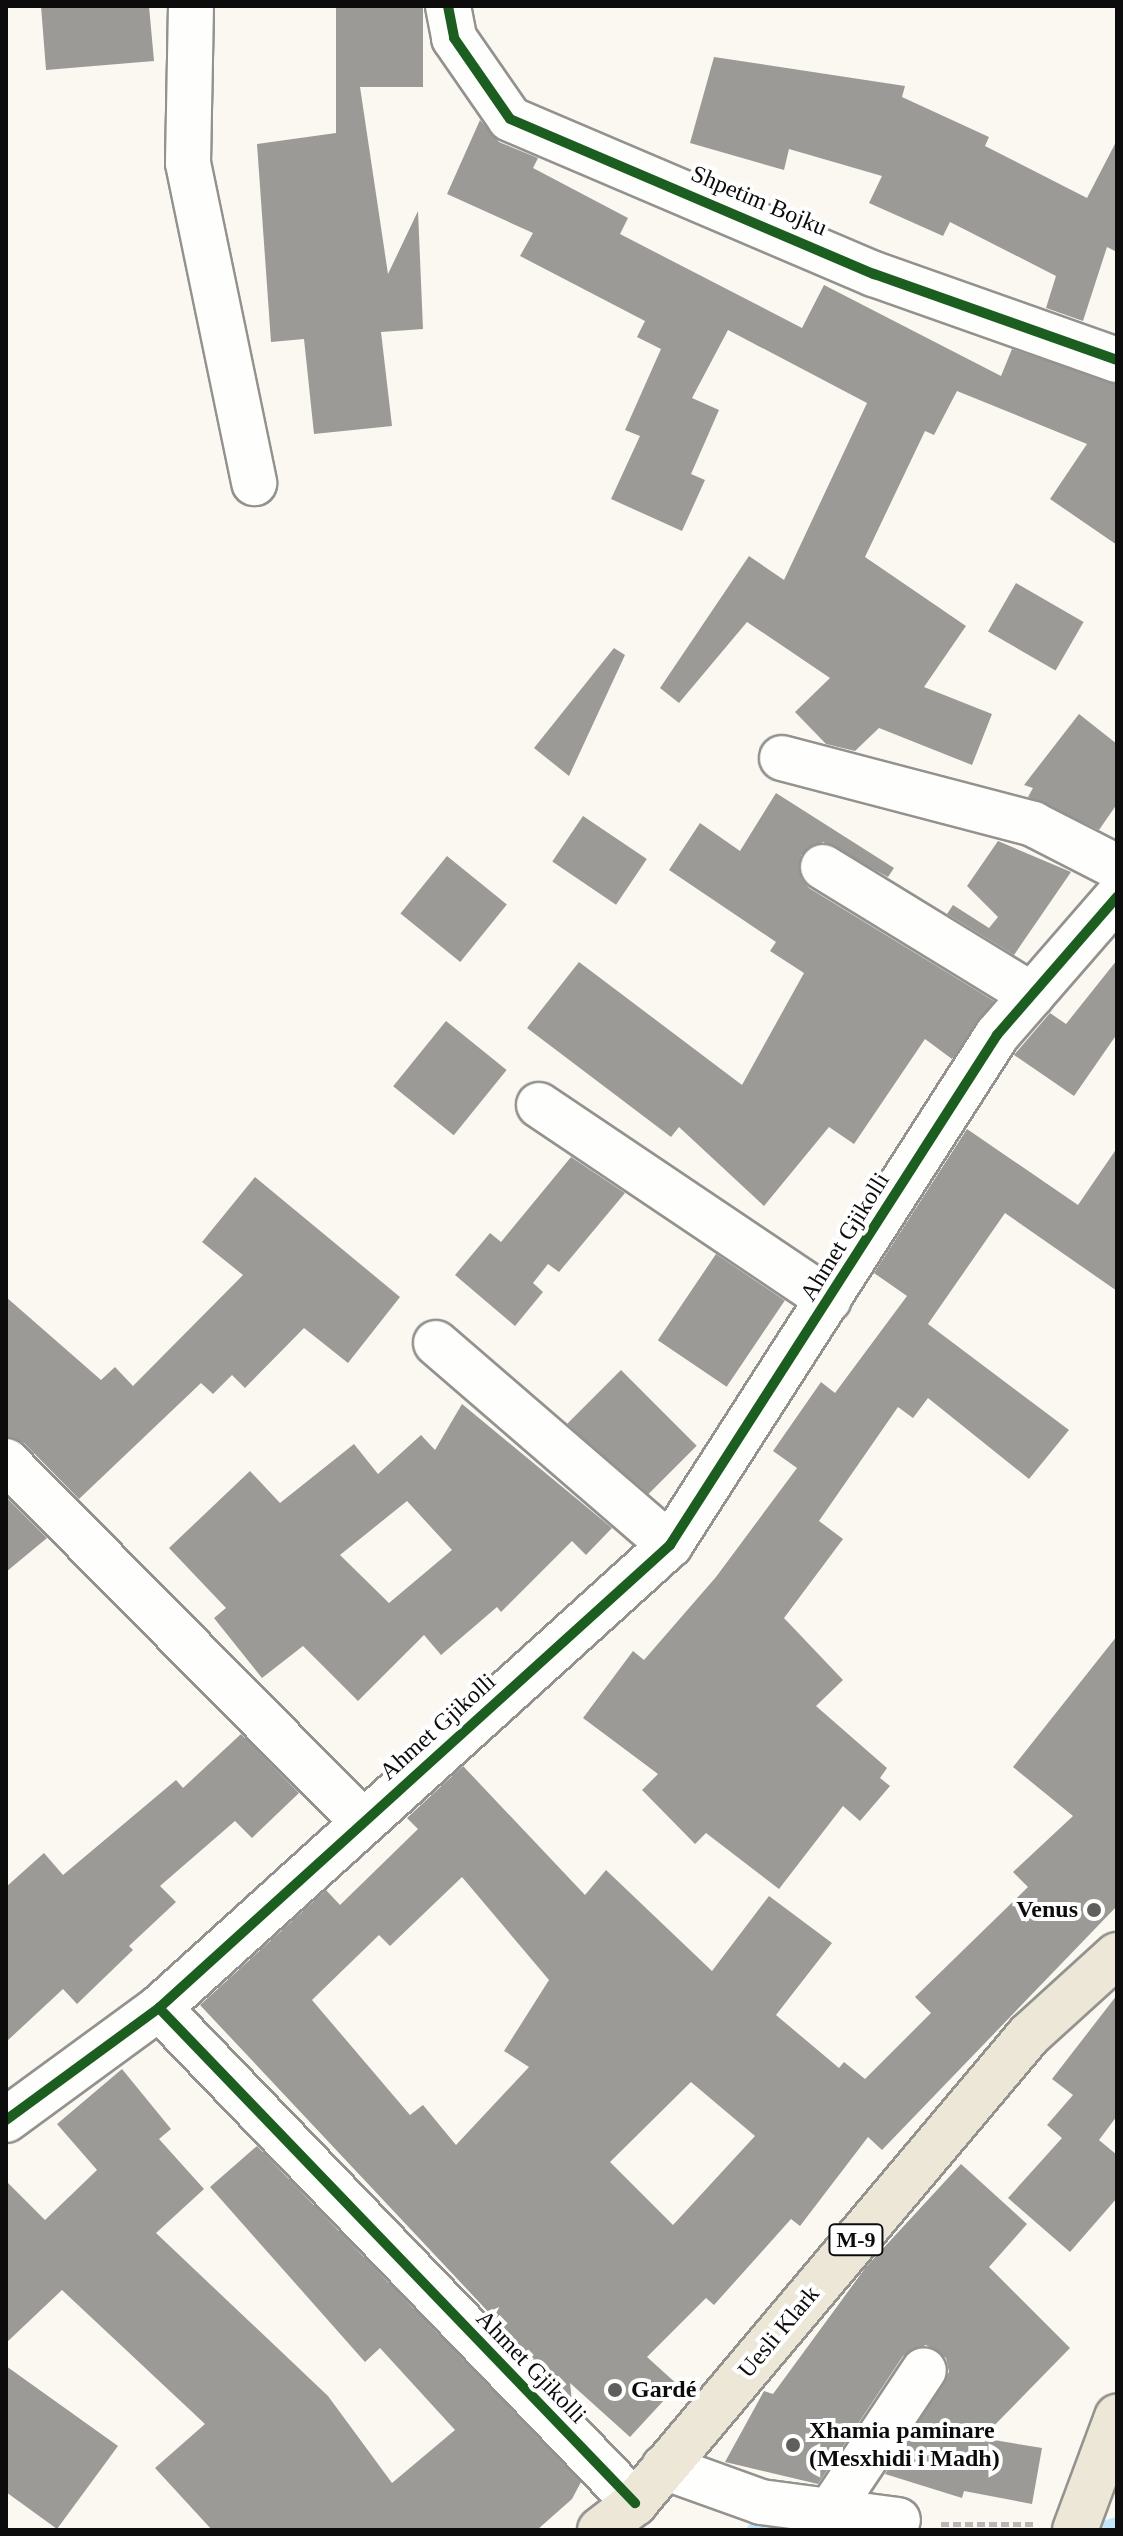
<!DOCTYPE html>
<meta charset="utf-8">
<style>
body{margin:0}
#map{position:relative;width:1123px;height:2536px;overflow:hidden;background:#faf8f0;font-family:"Times New Roman",serif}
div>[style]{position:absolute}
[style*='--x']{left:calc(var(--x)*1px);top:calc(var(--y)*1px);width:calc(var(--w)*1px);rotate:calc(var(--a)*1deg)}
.stream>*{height:14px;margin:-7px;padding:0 7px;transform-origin:7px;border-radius:7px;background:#c3e6f8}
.building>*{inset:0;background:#9c9a96;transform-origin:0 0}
.path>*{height:5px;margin-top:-2.5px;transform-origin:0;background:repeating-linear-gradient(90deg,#b7b7b5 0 8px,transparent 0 12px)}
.roads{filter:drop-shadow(2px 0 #93928f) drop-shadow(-2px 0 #93928f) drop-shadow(0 2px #93928f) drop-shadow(0 -2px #93928f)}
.minor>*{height:44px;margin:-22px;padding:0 22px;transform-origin:22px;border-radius:22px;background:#fefefd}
.major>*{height:44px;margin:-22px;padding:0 22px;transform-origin:22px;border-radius:22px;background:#ece7d6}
.cycleway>*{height:10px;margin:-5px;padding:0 5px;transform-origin:5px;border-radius:5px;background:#1b5e20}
.dots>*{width:22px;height:22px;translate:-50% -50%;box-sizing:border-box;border:4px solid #fff;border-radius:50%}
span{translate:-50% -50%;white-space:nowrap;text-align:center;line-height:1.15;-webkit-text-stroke:8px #fff;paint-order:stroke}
.shield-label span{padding:2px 6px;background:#fff;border:2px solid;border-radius:6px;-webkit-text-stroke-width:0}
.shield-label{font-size:22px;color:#0c0c0c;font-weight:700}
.street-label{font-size:24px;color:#0c0c0c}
.poi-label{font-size:24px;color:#0c0c0c;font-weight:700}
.right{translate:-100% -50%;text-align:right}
.left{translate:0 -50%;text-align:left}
.frame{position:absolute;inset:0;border:8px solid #0c0c0c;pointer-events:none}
</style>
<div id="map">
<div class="stream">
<i style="--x:754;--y:2530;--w:13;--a:0"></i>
<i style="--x:1098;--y:2530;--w:20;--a:-18"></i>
</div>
<div class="building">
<i style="clip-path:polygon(41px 6px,149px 6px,154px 61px,46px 70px)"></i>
<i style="clip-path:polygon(336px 7px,423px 8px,423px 87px,360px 87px,388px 274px,418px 211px,423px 329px,381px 332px,392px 426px,314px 434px,304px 339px,271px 342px,257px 144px,336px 133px)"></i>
<i style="clip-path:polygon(714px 57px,905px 86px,902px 97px,989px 137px,985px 146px,1087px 198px,1117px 140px,1117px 252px,1107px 247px,1083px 321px,1046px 308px,1056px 276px,950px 222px,943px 236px,869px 203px,882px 176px,789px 149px,784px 170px,690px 143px)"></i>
<i style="clip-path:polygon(480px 120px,499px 142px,538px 158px,533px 168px,628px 218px,620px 234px,802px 328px,824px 285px,1001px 376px,1012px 349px,1117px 384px,1117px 545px,1050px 499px,1087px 444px,957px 391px,934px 435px,925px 431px,865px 557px,966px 626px,924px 687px,992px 714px,972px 765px,879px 728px,855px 751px,826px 744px,795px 712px,830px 678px,747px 622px,679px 703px,660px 688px,749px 556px,784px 580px,867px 403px,728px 330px,692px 398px,719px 410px,691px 474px,705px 480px,682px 531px,611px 499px,640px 436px,625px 430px,661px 349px,637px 337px,645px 321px,520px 256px,533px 233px,447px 194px)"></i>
<i style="left:1016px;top:583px;width:78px;height:56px;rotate:30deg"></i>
<i style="clip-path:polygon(614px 648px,625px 655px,569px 776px,534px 748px)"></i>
<i style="clip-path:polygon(1079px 714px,1117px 744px,1117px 804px,1099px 830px,1028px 797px,1033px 788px,1024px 785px)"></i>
<i style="clip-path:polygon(776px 793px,894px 868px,888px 877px,823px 842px,801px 855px,801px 878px,809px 888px,994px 1001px,952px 1059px,925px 1039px,854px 1144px,829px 1127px,764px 1206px,679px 1127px,671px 1137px,527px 1028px,579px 962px,742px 1085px,804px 973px,770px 951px,776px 942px,669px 870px,700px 823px,740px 851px)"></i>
<i style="left:583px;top:816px;width:77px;height:55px;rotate:34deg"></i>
<i style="clip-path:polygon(998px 841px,1071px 872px,1014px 955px,947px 914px,953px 905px,989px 928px,998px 917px,967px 886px)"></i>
<i style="left:447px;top:856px;width:77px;height:74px;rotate:39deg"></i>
<i style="clip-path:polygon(1117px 960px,1117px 1034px,1074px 1096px,1014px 1055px,1050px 1013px,1066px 1024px)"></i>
<i style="left:446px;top:1021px;width:78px;height:84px;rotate:39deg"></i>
<i style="clip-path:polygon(967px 1129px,1078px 1205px,1117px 1148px,1117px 1291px,1005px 1213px,928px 1324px,1069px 1430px,1029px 1479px,928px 1398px,913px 1418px,898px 1407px,819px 1521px,843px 1539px,784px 1618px,843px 1680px,816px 1706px,887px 1768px,880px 1778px,890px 1786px,860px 1821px,843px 1806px,779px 1889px,706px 1833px,695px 1844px,642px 1790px,658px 1774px,583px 1718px,633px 1651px,644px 1660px,716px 1577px,797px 1468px,773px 1451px,821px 1382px,835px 1393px,907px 1296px,874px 1273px)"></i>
<i style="clip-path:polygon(571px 1157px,625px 1193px,559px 1272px,548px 1264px,533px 1283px,543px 1292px,515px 1326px,455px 1275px,490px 1233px,501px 1242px)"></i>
<i style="clip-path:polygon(255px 1177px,400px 1297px,348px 1363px,304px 1328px,245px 1388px,232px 1375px,213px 1394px,201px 1383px,79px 1499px,24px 1443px,6px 1437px,6px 1297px,101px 1380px,115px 1367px,133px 1386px,243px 1275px,202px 1242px)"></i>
<i style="left:716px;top:1254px;width:83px;height:104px;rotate:34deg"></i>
<i style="left:621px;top:1370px;width:107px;height:76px;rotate:45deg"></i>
<i style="clip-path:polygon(evenodd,462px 1404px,612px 1528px,586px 1555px,572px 1541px,501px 1612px,497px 1607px,441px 1655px,424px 1635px,358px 1701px,303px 1646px,262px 1678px,214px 1618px,226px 1608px,169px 1548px,250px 1471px,280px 1503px,354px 1444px,378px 1474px,421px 1435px,435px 1450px,462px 1404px,407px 1501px,452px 1550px,389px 1603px,340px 1555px,407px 1501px)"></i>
<i style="clip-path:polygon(6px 1497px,47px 1538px,6px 1572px)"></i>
<i style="clip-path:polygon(evenodd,1117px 1636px,1117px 1906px,882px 2150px,868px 2137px,800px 2226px,791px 2219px,714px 2305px,706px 2298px,647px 2357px,678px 2385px,630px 2437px,570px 2383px,572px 2401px,200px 2005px,326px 1890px,340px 1905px,418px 1829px,407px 1818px,463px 1766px,585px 1895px,606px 1870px,712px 1971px,769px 1896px,832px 1943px,776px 2015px,839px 2068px,844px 2062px,865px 2079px,931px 2013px,915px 1997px,1028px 1887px,1013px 1872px,1073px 1816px,1013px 1767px,1117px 1636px,462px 1877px,549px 1980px,504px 2051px,529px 2067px,456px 2145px,423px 2105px,410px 2115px,312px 2000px,379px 1935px,390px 1946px,462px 1877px,1117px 1636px,691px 2082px,755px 2136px,673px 2225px,610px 2162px,691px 2082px)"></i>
<i style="clip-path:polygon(241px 1734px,299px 1793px,252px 1838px,235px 1821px,160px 1886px,176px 1902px,129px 1946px,133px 1950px,77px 2004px,63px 1989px,6px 2042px,6px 1887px,44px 1853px,63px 1875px,176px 1780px,183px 1788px)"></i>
<i style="clip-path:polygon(1117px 1995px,1117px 2116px,1099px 2140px,1117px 2155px,1117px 2198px,1070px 2252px,1008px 2198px,1062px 2138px,1047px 2125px,1073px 2095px,1052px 2079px)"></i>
<i style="clip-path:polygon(122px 2069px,171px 2129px,159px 2139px,204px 2189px,156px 2233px,328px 2396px,392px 2483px,455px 2430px,380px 2348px,365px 2362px,210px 2187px,257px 2146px,581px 2482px,572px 2499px,537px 2530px,212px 2530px,155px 2468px,205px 2424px,62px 2290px,6px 2343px,6px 2181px,45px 2220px,97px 2170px,57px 2124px)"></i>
<i style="clip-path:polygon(961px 2164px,1027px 2224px,989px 2267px,1070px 2348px,982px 2438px,1042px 2448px,1032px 2504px,964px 2491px,962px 2498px,885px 2474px,949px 2372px,946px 2358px,926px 2345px,903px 2356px,818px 2484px,725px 2462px,764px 2391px,773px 2394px,866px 2267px)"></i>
<i style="clip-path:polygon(6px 2366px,118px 2446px,57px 2529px,6px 2492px)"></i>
</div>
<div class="path">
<i style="--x:941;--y:2524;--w:93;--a:0"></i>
</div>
<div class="roads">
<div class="minor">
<i style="--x:191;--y:6;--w:157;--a:91.1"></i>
<i style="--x:188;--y:163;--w:327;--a:78.3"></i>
<i style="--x:448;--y:6;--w:33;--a:79"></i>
<i style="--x:454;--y:38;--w:98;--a:55.3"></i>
<i style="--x:510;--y:119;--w:396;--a:23.1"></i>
<i style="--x:874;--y:274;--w:258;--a:19.5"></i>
<i style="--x:782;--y:758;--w:260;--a:14.7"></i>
<i style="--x:1033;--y:824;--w:94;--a:27.1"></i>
<i style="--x:823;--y:867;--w:245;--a:31.5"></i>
<i style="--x:539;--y:1105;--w:349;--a:33.9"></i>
<i style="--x:436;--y:1343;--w:309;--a:40.8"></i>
<i style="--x:6;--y:1461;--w:508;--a:45.32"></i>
<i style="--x:159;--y:2008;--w:687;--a:46.12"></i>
<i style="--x:6;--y:2120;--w:190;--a:-36.2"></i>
<i style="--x:159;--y:2008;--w:690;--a:-42.18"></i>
<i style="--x:670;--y:1545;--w:606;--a:-57.33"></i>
<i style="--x:997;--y:1035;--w:183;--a:-49"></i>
<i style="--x:664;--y:2467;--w:103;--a:19.8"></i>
<i style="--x:761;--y:2502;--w:138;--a:7.5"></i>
<i style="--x:830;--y:2511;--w:169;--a:-56.3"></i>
</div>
<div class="major">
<i style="--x:600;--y:2530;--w:44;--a:-37.6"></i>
<i style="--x:635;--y:2503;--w:612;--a:-49.91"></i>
<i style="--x:1029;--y:2035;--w:119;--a:-42.3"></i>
<i style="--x:1075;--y:2530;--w:121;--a:-69.6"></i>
</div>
</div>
<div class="cycleway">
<i style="--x:448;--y:6;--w:33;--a:79"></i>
<i style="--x:454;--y:38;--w:98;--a:55.3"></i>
<i style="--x:510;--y:119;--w:396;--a:23.1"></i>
<i style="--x:874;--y:274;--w:258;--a:19.5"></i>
<i style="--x:159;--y:2008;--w:687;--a:46.12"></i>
<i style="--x:6;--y:2120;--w:190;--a:-36.2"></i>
<i style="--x:159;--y:2008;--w:690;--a:-42.18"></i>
<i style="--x:670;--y:1545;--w:606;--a:-57.33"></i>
<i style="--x:997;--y:1035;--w:183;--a:-49"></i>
</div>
<div class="dots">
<i style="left:1094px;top:1910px;background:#5f5f5c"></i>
<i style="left:615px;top:2390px;background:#5f5f5c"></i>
<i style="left:793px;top:2445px;background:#5f5f5c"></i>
</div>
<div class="shield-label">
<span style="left:856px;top:2240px">M-9</span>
</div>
<div class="street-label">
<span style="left:759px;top:201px;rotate:23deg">Shpetim Bojku</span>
<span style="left:845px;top:1237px;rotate:-58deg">Ahmet Gjikolli</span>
<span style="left:438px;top:1727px;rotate:-42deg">Ahmet Gjikolli</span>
<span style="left:779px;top:2332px;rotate:-50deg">Uesli Klark</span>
<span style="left:531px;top:2367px;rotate:46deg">Ahmet Gjikolli</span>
</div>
<div class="poi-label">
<span class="right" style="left:1078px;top:1910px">Venus</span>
<span class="left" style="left:631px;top:2390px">Gardé</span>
<span class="left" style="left:809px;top:2445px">Xhamia paminare<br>(Mesxhidi i Madh)</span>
</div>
<div class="frame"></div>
</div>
